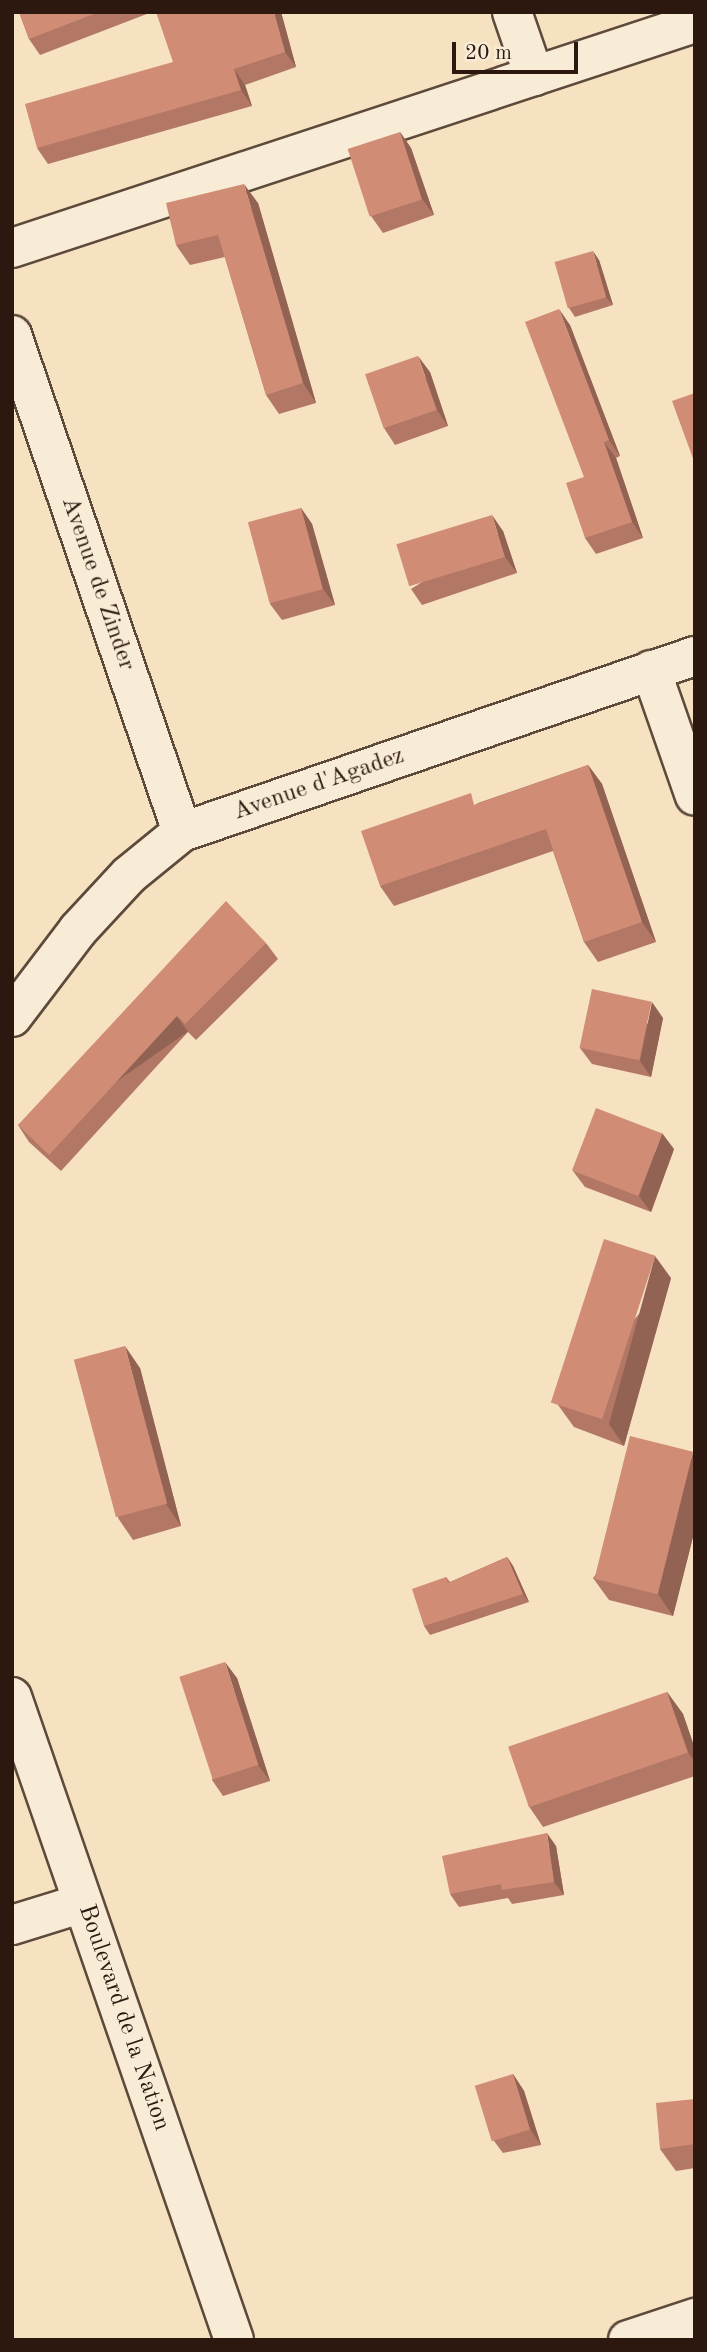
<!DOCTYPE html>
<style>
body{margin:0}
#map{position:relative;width:707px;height:2352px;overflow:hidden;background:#f6e1c0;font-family:"Old Standard TT",serif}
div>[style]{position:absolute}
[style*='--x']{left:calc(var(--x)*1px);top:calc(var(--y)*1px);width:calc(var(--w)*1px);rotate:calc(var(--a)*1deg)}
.roads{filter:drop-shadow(2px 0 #5e4a3b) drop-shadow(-2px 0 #5e4a3b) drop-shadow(0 2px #5e4a3b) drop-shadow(0 -2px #5e4a3b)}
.minor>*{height:38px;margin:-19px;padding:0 19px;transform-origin:19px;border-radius:19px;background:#f9ecd6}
.wall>*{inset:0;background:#b37865}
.shaded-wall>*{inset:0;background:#926252;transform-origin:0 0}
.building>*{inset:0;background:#d08c75;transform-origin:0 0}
span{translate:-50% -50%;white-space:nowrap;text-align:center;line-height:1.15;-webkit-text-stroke:6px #f9ecd6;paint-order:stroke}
.street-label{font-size:24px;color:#2c180f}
.frame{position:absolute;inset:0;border:14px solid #2c180f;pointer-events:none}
.scale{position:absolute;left:452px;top:42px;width:126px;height:32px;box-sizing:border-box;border:4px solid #2c180f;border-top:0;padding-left:9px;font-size:21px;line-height:24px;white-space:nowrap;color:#2c180f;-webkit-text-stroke:5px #f9ecd6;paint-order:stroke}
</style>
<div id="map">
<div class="roads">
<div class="minor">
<i style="--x:512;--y:12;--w:68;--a:71"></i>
<i style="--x:12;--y:248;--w:719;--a:-18.23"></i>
<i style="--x:12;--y:335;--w:525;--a:71.12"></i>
<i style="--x:651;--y:670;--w:133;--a:70.8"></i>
<i style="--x:12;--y:1017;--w:109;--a:-52.8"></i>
<i style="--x:78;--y:930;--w:75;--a:-47.2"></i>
<i style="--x:129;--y:875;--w:68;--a:-39.1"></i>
<i style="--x:182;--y:832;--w:542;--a:-18.94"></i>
<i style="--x:12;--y:1697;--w:680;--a:70.95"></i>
<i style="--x:12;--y:1925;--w:74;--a:-17.2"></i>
<i style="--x:628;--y:2340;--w:71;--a:-18.2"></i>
</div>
</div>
<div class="wall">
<i style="clip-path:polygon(19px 12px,152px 12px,40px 55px,29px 39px)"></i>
<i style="clip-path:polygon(281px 12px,296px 67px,245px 85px,252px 106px,48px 164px,37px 148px,173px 62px)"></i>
<i style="clip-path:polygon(400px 132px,411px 148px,434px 215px,383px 233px,371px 216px)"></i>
<i style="clip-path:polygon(258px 203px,316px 403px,279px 414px,266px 395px,225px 257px,190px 265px,176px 245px)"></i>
<i style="clip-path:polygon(599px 260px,613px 305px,575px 317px,569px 308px)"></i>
<i style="clip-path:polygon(570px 325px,620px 456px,616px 458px,643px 538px,596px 554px,585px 538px,584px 477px)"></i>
<i style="clip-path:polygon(430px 372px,448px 426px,395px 445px,384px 428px)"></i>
<i style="clip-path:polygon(301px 508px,312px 524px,335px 605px,282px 620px,270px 604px)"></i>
<i style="clip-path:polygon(503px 531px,517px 573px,422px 605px,411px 589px)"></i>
<i style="clip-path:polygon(588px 765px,602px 784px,656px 942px,598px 962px,584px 942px,553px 851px,394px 906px,380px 886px,478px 803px)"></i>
<i style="clip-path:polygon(266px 943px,278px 959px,196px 1040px,188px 1032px,61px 1171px,29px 1142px,18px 1125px)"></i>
<i style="clip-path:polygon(663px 1018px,651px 1077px,592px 1064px,580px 1048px)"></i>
<i style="clip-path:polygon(674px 1149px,651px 1212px,585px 1187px,573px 1171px)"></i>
<i style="clip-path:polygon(671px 1278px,624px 1446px,574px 1427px,558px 1405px)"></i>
<i style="clip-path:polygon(140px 1368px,181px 1526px,133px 1540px,118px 1518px)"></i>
<i style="clip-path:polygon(695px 1454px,695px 1529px,673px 1616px,609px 1600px,593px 1578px)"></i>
<i style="clip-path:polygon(507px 1557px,513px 1566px,529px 1602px,430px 1635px,424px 1626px,446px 1577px,450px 1582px)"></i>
<i style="clip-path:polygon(237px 1678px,270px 1781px,223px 1796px,212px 1780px)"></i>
<i style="clip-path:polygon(667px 1692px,683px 1714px,695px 1749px,695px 1776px,543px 1827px,528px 1805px)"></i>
<i style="clip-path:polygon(556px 1846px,564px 1895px,512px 1904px,508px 1898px,459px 1907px,450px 1894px)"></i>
<i style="clip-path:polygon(513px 2074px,524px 2091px,541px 2145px,503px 2153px,491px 2137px)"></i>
<i style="clip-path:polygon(695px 2099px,695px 2168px,676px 2171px,660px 2149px)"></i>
</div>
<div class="shaded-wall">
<i style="clip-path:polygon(274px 12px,281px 12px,296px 67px,285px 52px)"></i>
<i style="clip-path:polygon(234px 69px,245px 85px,252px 106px,241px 90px)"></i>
<i style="clip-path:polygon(400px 132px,411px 148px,434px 215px,422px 199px)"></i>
<i style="clip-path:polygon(244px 184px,258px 203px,316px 403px,303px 383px)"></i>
<i style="clip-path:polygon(593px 251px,599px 260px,613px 305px,606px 297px)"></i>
<i style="clip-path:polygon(559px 309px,570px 325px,620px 456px,609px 440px)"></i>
<i style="clip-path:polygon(418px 356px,430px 372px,448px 426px,437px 410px)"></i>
<i style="clip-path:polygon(604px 442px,616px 458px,643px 538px,632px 522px)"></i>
<i style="clip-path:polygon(301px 508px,312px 524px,335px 605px,323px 589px)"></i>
<i style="clip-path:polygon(492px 515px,503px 531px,517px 573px,505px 557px)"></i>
<i style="clip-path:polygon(588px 765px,602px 784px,656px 942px,642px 922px)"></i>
<i style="clip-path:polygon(652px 1002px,663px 1018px,651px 1077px,640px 1061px)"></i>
<i style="left:177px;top:1016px;width:19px;height:189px;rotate:55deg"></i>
<i style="clip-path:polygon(662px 1133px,674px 1149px,651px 1212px,639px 1196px)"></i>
<i style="clip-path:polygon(655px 1256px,671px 1278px,624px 1446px,609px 1424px)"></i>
<i style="clip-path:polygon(125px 1346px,140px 1368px,181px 1526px,166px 1504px)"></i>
<i style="clip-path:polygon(693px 1452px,695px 1454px,695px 1529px,673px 1616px,658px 1594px)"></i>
<i style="clip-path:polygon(507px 1557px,513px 1566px,529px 1602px,523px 1594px)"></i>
<i style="clip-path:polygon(225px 1662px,237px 1678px,270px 1781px,258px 1765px)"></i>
<i style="clip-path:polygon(667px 1692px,683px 1714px,695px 1749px,695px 1762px,688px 1752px)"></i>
<i style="clip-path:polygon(547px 1833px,556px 1846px,564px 1895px,554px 1882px)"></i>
<i style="clip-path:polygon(513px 2074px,524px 2091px,541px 2145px,530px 2129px)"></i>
</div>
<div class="building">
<i style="clip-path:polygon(19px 12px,99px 12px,29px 39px)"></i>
<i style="clip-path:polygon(156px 12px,274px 12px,285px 52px,234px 69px,241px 90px,37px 148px,25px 104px,173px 62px)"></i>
<i style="left:400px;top:132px;width:71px;height:55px;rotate:72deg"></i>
<i style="clip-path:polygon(244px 184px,303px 383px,266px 395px,218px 235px,176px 245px,166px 203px)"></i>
<i style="left:593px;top:251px;width:48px;height:40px;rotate:74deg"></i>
<i style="clip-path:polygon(559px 309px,609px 440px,604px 442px,632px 522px,585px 538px,566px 483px,584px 477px,525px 322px)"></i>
<i style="left:418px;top:356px;width:57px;height:56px;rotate:71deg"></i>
<i style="clip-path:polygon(695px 393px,695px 464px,672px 401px)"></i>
<i style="left:301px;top:508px;width:84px;height:55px;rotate:75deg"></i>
<i style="left:492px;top:515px;width:44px;height:100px;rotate:73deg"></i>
<i style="clip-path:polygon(588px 765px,642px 922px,584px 942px,546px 829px,380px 886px,361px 831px,471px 793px,474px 805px)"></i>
<i style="clip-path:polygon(226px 901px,266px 943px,185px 1024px,177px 1016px,49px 1155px,18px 1125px)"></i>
<i style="left:592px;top:989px;width:61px;height:60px;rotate:12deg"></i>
<i style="left:596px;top:1108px;width:71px;height:67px;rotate:21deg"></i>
<i style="left:604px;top:1239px;width:54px;height:172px;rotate:18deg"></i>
<i style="left:125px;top:1346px;width:163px;height:53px;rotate:75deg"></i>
<i style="left:630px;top:1436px;width:65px;height:147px;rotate:14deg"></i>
<i style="clip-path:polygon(507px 1557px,523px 1594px,424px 1626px,412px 1589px,446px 1577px,448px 1583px)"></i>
<i style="left:225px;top:1662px;width:108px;height:48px;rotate:72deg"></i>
<i style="left:667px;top:1692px;width:64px;height:168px;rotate:71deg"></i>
<i style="clip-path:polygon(547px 1833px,554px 1882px,502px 1890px,501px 1884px,450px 1894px,442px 1856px)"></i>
<i style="left:513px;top:2074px;width:58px;height:40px;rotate:73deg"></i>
<i style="clip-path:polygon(695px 2099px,695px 2144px,660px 2149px,656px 2103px)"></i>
</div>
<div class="street-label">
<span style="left:97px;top:584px;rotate:71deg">Avenue de Zinder</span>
<span style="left:319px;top:785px;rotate:-19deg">Avenue d'Agadez</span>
<span style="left:123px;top:2018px;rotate:71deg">Boulevard de la Nation</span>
</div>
<div class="frame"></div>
<div class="scale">20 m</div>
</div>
